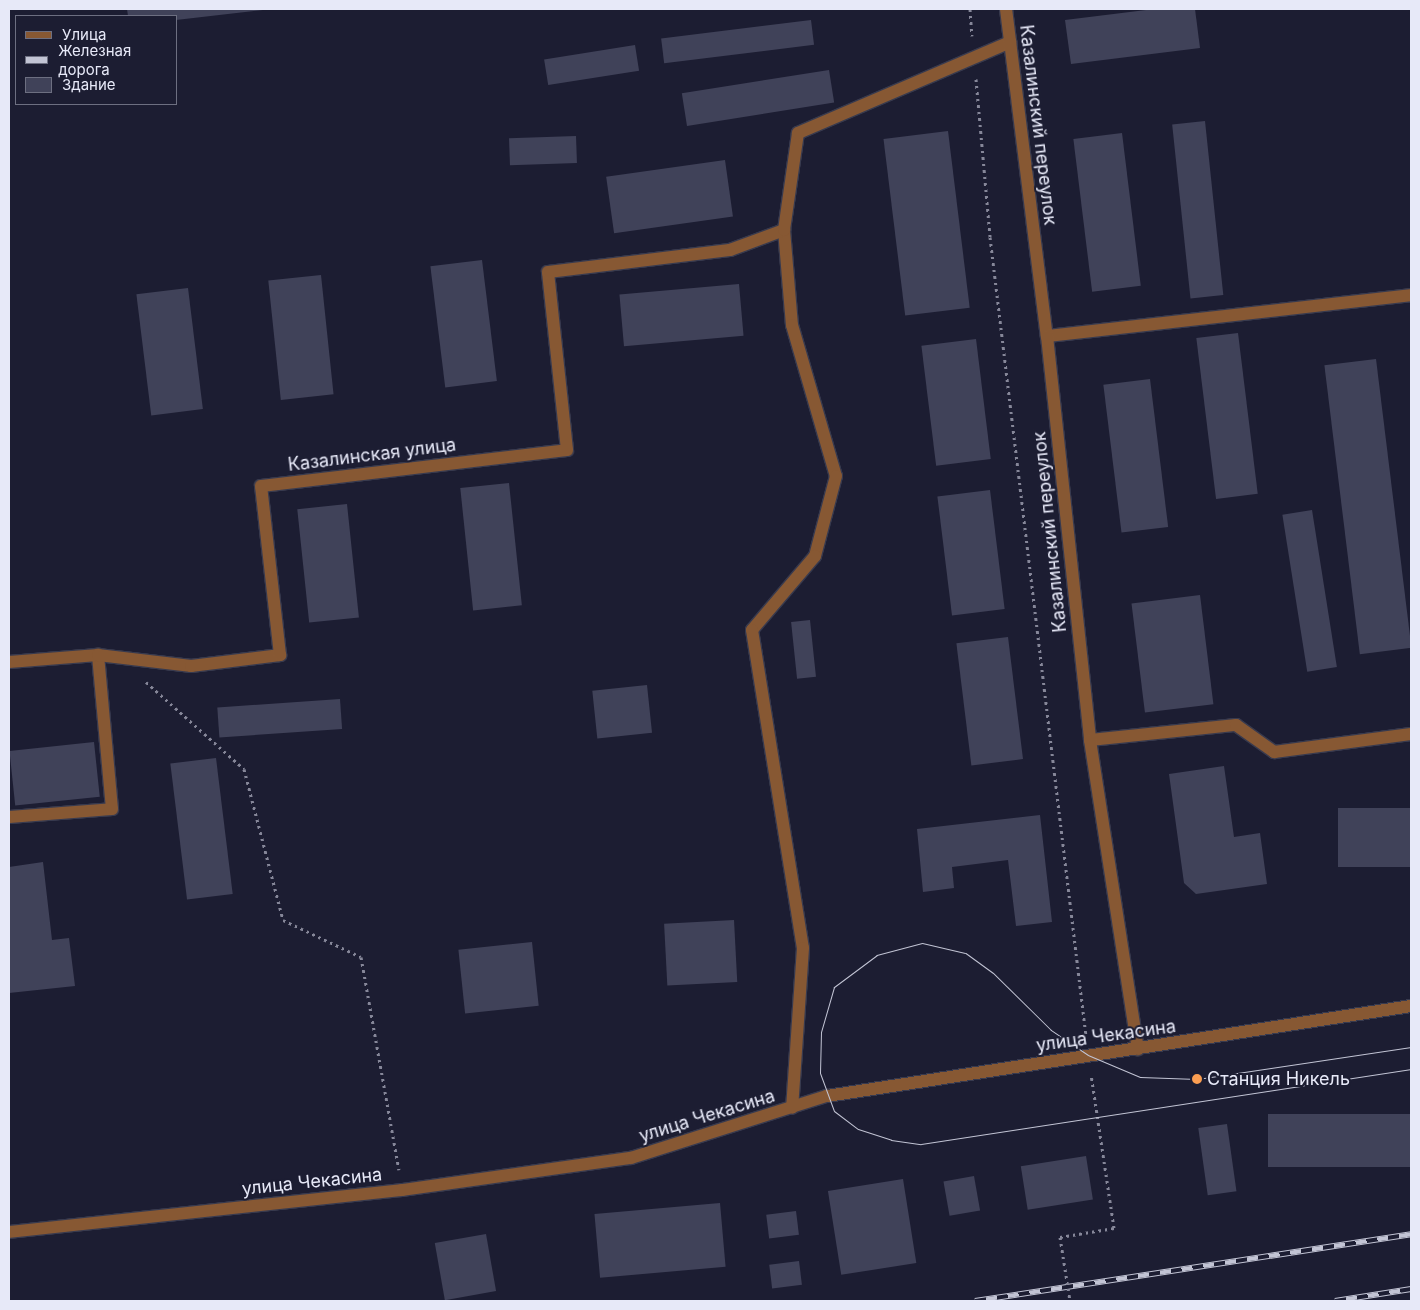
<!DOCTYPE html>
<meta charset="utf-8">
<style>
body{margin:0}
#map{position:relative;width:1420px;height:1310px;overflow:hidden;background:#1c1d32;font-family:Inter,sans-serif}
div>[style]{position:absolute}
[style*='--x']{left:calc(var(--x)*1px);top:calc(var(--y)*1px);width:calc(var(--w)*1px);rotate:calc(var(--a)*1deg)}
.building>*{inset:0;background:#404259;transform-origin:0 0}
.path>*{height:3px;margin-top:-1.5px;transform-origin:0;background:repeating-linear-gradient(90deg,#868799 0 2.5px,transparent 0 6.5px)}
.roads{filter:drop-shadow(1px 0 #383a4e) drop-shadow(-1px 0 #383a4e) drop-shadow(0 1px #383a4e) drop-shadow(0 -1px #383a4e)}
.service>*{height:12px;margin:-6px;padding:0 6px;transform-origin:6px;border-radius:6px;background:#875833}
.minor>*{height:12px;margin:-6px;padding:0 6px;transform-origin:6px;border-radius:6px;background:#875833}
.tram>*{height:1px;margin:-0.5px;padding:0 0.5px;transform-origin:0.5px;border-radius:0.5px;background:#c2c4d4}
.rail>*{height:5.5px;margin-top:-2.75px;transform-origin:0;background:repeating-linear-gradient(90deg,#1c1d32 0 11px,#c2c4d4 0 22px);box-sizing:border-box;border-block:1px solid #c2c4d4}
.path-bridge>*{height:3px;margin-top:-1.5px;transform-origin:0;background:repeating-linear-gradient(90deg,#868799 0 2.5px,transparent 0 6.5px)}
.dots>*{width:14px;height:14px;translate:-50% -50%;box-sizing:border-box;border:2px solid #1c1d32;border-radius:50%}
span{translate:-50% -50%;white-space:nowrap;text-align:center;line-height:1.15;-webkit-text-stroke:4px #1c1d32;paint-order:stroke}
.street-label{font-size:18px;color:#e7e9f8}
.poi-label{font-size:18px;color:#e7e9f8}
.left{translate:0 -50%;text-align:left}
.frame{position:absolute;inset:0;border:10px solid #e7e9f8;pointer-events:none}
.legend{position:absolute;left:15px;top:15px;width:162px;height:90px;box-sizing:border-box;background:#1c1d32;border:1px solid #6d6f81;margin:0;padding:6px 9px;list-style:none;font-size:15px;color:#e7e9f8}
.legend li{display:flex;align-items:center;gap:10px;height:25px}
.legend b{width:25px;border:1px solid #6d6f81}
</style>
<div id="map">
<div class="building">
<i style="clip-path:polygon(127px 9px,263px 9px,263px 10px,176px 20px,176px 16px,128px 16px)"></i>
<i style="clip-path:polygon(1154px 9px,1195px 9px,1200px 48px,1071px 64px,1065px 20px)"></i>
<i style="left:811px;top:20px;width:25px;height:151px;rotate:83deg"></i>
<i style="left:635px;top:45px;width:26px;height:92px;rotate:81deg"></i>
<i style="left:829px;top:70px;width:33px;height:149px;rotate:81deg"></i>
<i style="left:1205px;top:121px;width:175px;height:33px;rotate:84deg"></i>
<i style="left:948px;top:131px;width:178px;height:65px;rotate:83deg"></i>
<i style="left:1122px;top:133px;width:154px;height:49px;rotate:83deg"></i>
<i style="left:576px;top:136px;width:27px;height:67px;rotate:88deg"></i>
<i style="left:725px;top:160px;width:57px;height:120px;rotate:82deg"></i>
<i style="left:482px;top:260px;width:122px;height:52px;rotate:83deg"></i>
<i style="left:321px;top:275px;width:120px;height:53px;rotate:84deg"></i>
<i style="left:739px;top:284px;width:52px;height:120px;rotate:85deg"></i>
<i style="left:188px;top:288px;width:122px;height:52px;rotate:83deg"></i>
<i style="left:1238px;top:333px;width:162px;height:42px;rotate:83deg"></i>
<i style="left:976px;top:339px;width:121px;height:55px;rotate:83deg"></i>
<i style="left:1376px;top:359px;width:291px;height:52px;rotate:83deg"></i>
<i style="left:1150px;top:379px;width:149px;height:47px;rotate:83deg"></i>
<i style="left:509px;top:483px;width:123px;height:49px;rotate:84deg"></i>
<i style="left:990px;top:490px;width:120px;height:53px;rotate:83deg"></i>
<i style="left:347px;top:504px;width:114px;height:50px;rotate:84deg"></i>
<i style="left:1312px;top:510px;width:159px;height:30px;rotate:81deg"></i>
<i style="left:1200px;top:595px;width:110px;height:69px;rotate:83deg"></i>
<i style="left:810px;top:620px;width:57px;height:19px;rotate:84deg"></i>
<i style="left:1008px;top:637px;width:123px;height:52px;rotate:83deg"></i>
<i style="left:647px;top:685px;width:48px;height:55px;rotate:84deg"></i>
<i style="left:340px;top:699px;width:30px;height:123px;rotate:86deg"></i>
<i style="left:94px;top:742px;width:55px;height:85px;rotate:84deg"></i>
<i style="left:216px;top:758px;width:137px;height:46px;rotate:83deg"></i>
<i style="clip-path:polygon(1224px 766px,1234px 837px,1260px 833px,1267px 884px,1196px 894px,1184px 883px,1169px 774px)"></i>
<i style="left:1411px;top:808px;width:59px;height:73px;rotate:90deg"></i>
<i style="clip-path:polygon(1040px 815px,1052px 922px,1016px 926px,1008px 860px,952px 867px,954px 888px,923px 892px,917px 829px)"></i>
<i style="clip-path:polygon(43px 862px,52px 940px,69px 938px,75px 986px,9px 993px,9px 867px)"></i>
<i style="left:734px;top:920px;width:62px;height:70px;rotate:87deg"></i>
<i style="left:532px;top:942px;width:64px;height:74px;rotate:84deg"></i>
<i style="left:1411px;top:1114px;width:53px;height:143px;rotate:90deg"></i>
<i style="left:1227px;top:1124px;width:68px;height:29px;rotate:82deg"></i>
<i style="left:1086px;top:1156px;width:44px;height:66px;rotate:81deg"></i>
<i style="left:974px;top:1176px;width:35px;height:31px;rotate:80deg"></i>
<i style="left:903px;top:1179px;width:85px;height:76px;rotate:81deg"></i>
<i style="left:720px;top:1203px;width:64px;height:126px;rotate:85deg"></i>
<i style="left:796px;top:1211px;width:24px;height:30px;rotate:83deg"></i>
<i style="left:486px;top:1234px;width:58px;height:52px;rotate:80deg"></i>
<i style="left:799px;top:1261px;width:24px;height:30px;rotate:83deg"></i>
</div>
<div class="path">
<i style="--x:970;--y:9;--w:27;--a:86"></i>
<i style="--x:976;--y:79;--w:159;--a:84.9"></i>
<i style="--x:990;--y:237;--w:805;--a:83.15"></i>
<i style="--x:146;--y:682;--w:131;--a:41.6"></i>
<i style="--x:244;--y:769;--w:156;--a:75.5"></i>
<i style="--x:283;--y:920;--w:86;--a:25.4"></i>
<i style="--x:361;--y:957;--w:216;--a:79.9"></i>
<i style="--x:1060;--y:1237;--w:55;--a:-9.5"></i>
<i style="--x:1114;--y:1228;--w:155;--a:-98.5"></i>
</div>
<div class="roads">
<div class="service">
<i style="--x:784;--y:230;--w:95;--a:85.2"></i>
<i style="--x:792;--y:325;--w:157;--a:73.8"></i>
<i style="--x:836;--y:476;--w:83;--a:104.7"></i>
<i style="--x:815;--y:556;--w:97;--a:130.4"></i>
<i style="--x:752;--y:630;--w:322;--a:80.9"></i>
<i style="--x:803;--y:948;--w:160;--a:93.9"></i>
<i style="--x:730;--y:250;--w:58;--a:-20.3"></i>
<i style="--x:784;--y:230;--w:98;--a:-81.8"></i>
<i style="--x:798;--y:133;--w:231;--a:-23.2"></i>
<i style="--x:1047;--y:336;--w:366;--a:-6.4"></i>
<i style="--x:1090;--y:740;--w:147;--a:-5.9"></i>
<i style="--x:1236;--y:725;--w:47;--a:35.4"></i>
<i style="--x:1274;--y:752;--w:138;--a:-7.5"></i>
<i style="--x:9;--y:817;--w:103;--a:-4.4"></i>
<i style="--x:112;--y:809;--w:155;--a:-95.2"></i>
</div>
<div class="minor">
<i style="--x:1006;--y:9;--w:330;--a:82.9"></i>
<i style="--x:1047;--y:336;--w:406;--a:83.9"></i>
<i style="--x:1090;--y:740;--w:313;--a:81.2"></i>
<i style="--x:9;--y:662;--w:89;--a:-4.5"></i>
<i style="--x:98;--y:655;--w:94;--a:6.7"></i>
<i style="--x:191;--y:666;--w:90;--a:-7"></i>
<i style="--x:280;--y:655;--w:170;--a:-96.4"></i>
<i style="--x:261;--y:486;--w:308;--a:-6.7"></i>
<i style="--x:567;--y:450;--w:179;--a:-96.1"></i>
<i style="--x:548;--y:272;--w:183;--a:-6.9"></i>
<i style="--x:9;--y:1232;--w:395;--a:-6.1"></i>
<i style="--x:402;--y:1190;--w:231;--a:-8"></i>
<i style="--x:631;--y:1158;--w:206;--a:-17.6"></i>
<i style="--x:827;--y:1096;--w:591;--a:-8.76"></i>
</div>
</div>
<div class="tram">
<i style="--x:1411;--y:1047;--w:216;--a:171.5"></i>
<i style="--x:1197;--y:1079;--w:57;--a:-178"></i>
<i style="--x:1140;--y:1077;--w:56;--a:-157.1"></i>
<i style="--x:1088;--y:1055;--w:45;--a:-146"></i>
<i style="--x:1051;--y:1030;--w:81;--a:-135.5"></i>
<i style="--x:993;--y:973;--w:34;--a:-144"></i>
<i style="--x:965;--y:953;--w:44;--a:-166.9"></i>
<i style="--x:922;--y:943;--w:47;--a:165.1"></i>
<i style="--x:877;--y:955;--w:54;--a:143.3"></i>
<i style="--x:834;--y:987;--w:47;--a:106.1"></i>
<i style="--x:821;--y:1032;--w:41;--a:91.4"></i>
<i style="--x:820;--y:1073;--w:40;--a:69.8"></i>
<i style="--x:834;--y:1111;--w:30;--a:37"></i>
<i style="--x:858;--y:1129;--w:35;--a:18"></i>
<i style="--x:891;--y:1140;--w:30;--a:8"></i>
<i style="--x:921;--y:1144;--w:496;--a:-8.7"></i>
</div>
<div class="rail">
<i style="--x:975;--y:1301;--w:441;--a:-8.7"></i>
<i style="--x:1335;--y:1301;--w:77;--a:-9"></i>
</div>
<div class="path-bridge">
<i style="--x:1060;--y:1237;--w:65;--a:81.1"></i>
</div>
<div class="dots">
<i style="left:1197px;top:1079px;background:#fb9e52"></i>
</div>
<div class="street-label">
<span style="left:1038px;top:125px;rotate:83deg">Казалинский переулок</span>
<span style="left:372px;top:455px;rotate:-7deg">Казалинская улица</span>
<span style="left:1050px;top:532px;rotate:-96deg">Казалинский переулок</span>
<span style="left:1106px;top:1036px;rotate:-8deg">улица Чекасина</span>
<span style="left:707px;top:1116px;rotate:-17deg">улица Чекасина</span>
<span style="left:312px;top:1182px;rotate:-6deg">улица Чекасина</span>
</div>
<div class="poi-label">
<span class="left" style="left:1207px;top:1079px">Станция Никель</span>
</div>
<div class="frame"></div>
<ul class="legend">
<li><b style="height:6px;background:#875833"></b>Улица</li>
<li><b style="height:6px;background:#c2c4d4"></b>Железная дорога</li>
<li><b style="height:14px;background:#404259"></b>Здание</li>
</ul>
</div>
